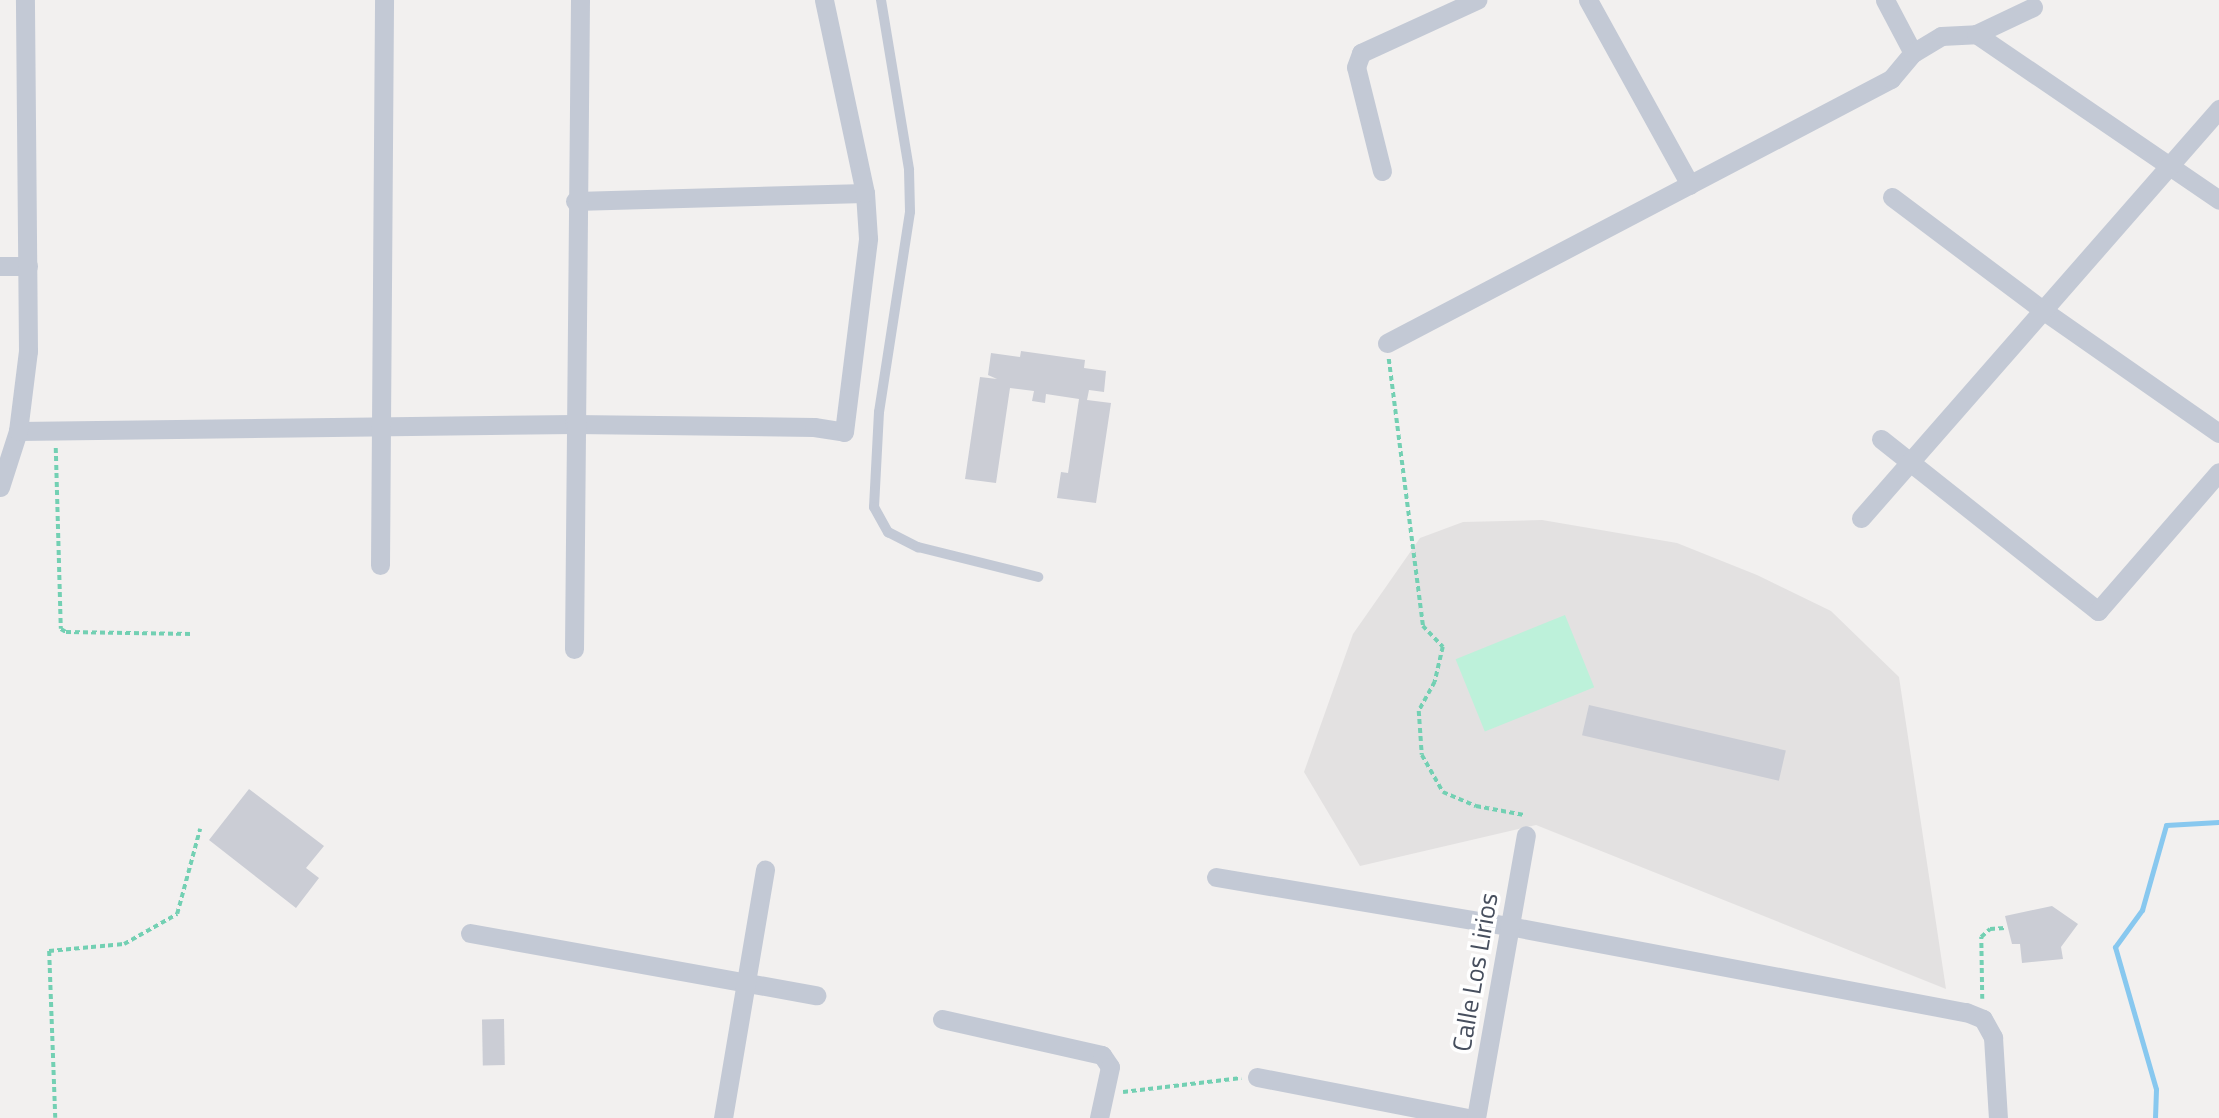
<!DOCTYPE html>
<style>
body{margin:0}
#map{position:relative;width:2219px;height:1118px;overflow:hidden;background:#f2f0ef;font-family:"Titillium Web",sans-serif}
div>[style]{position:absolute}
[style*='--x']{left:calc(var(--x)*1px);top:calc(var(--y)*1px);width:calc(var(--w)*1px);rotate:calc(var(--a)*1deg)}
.education>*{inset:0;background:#e3e1e1}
.green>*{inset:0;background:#bdf1da;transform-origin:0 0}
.stream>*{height:5px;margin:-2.5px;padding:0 2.5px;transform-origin:2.5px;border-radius:2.5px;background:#88c8ef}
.building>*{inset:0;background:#cbcdd5;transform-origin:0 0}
.path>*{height:3.5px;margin-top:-1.75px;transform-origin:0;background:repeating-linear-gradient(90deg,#73d0b3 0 5px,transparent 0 8.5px)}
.service>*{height:10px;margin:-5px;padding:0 5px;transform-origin:5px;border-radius:5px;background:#c3c9d5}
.minor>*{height:19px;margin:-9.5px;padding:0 9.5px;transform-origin:9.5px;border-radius:9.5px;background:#c3c9d5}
span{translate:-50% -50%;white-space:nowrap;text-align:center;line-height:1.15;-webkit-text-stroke:7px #fff;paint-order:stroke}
.street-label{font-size:26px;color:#474f5e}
</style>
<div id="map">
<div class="education">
<i style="clip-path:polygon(1542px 520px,1677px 543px,1757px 575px,1831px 611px,1899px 677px,1946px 989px,1536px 825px,1360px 866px,1304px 772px,1353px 634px,1420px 538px,1463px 522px)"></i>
</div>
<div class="green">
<i style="left:1565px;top:615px;width:78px;height:118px;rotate:68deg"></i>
</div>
<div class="stream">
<i style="--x:2155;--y:1118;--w:29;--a:-88"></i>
<i style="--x:2156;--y:1089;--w:148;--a:-106.1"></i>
<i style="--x:2115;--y:947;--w:46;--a:-53.9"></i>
<i style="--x:2142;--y:910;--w:88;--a:-74.2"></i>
<i style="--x:2166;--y:825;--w:53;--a:-3.2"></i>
</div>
<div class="building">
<i style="clip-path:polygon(1021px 351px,1085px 360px,1084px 368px,1106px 371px,1104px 392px,1089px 390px,1087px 400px,1111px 403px,1096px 503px,1057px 498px,1061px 472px,1068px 473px,1079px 399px,1046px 394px,1045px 403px,1032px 401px,1034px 391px,1010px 388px,996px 483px,965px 479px,980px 377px,997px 379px,988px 375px,991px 353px,1020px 357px)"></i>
<i style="left:1589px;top:705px;width:202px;height:31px;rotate:13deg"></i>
<i style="clip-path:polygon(249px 789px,324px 846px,306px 868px,319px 878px,296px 908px,209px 840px)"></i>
<i style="clip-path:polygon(2052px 906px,2078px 924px,2061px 947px,2063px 959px,2022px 963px,2020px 944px,2012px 944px,2005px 916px)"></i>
<i style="left:504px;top:1019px;width:46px;height:22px;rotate:89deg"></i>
</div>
<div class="path">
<i style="--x:1389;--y:359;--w:269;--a:82.7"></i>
<i style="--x:1423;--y:626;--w:29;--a:46"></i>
<i style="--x:1443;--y:647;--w:36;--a:103"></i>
<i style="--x:1435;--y:682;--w:33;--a:119"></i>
<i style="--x:1419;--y:711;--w:44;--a:86.1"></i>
<i style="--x:1422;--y:755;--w:43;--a:60.4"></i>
<i style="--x:1443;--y:792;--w:36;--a:23"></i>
<i style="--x:1476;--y:806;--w:49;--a:10.6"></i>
<i style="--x:56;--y:448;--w:181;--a:88.4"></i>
<i style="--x:61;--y:629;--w:6;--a:31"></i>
<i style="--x:66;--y:632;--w:126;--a:0.9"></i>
<i style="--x:1982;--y:999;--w:62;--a:-90.9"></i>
<i style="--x:1981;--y:937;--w:12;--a:-42"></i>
<i style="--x:1990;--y:929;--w:15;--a:-4"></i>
<i style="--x:1123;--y:1092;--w:119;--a:-6.8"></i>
<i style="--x:55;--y:1118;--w:167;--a:-92.1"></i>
<i style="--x:49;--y:951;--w:75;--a:-5.3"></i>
<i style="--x:124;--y:944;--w:61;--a:-29.5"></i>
<i style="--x:177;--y:914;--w:88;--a:-74.9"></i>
</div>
<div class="service">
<i style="--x:881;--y:0;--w:172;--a:80.6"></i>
<i style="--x:909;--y:170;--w:42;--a:88.6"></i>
<i style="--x:910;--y:212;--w:202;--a:98.8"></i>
<i style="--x:879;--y:412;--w:95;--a:93"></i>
<i style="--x:874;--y:507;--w:29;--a:61"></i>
<i style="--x:888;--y:532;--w:34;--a:27"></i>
<i style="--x:918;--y:547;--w:124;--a:14"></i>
</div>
<div class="minor">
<i style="--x:1588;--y:0;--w:211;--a:61.1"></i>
<i style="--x:1885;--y:0;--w:60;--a:62.2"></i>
<i style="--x:1976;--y:34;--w:294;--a:34.3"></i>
<i style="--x:1382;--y:171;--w:107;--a:-104"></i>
<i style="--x:1356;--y:67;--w:15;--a:-70"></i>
<i style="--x:1361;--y:53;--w:128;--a:-24.6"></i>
<i style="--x:1892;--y:197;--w:190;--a:36.9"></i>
<i style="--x:2044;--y:311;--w:213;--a:34.9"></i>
<i style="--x:575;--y:201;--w:290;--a:-1.6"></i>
<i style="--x:0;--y:266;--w:28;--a:0"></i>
<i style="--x:1387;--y:343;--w:569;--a:-27.65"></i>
<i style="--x:1891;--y:79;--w:34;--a:-50"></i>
<i style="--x:1913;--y:53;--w:33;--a:-31"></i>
<i style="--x:1941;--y:36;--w:35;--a:-3"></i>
<i style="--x:1976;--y:34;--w:63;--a:-25.3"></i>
<i style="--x:18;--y:431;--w:556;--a:-0.72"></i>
<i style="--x:574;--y:424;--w:240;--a:0.7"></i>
<i style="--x:814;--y:427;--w:30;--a:9"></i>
<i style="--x:844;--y:432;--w:195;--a:-82.9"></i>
<i style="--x:868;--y:238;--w:45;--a:-93.8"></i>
<i style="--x:865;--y:193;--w:197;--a:-102"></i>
<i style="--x:1881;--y:439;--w:277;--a:38.4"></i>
<i style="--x:2098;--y:611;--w:184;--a:-49"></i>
<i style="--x:0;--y:487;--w:59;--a:-72.2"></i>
<i style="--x:18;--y:431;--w:81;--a:-82.9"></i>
<i style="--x:28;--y:351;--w:351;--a:-90.5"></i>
<i style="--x:1861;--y:518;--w:544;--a:-48.8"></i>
<i style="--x:380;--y:565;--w:565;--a:-89.59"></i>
<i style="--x:574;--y:649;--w:649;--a:-89.47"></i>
<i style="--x:1216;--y:877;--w:297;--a:9.5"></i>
<i style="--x:1509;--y:926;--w:465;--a:10.7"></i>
<i style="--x:1966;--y:1012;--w:18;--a:22"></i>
<i style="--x:1983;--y:1019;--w:21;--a:61"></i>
<i style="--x:1993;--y:1037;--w:81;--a:86.5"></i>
<i style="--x:470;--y:933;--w:352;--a:10.2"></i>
<i style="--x:942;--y:1019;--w:164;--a:12.7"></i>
<i style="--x:1102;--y:1055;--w:14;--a:56"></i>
<i style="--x:1110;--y:1067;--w:52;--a:102.2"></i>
<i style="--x:1257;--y:1077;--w:215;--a:11"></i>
<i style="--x:723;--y:1118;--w:252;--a:-80.4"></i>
<i style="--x:1476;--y:1118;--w:287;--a:-80"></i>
</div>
<div class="street-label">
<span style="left:1475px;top:972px;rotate:-80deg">Calle Los Lirios</span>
</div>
</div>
